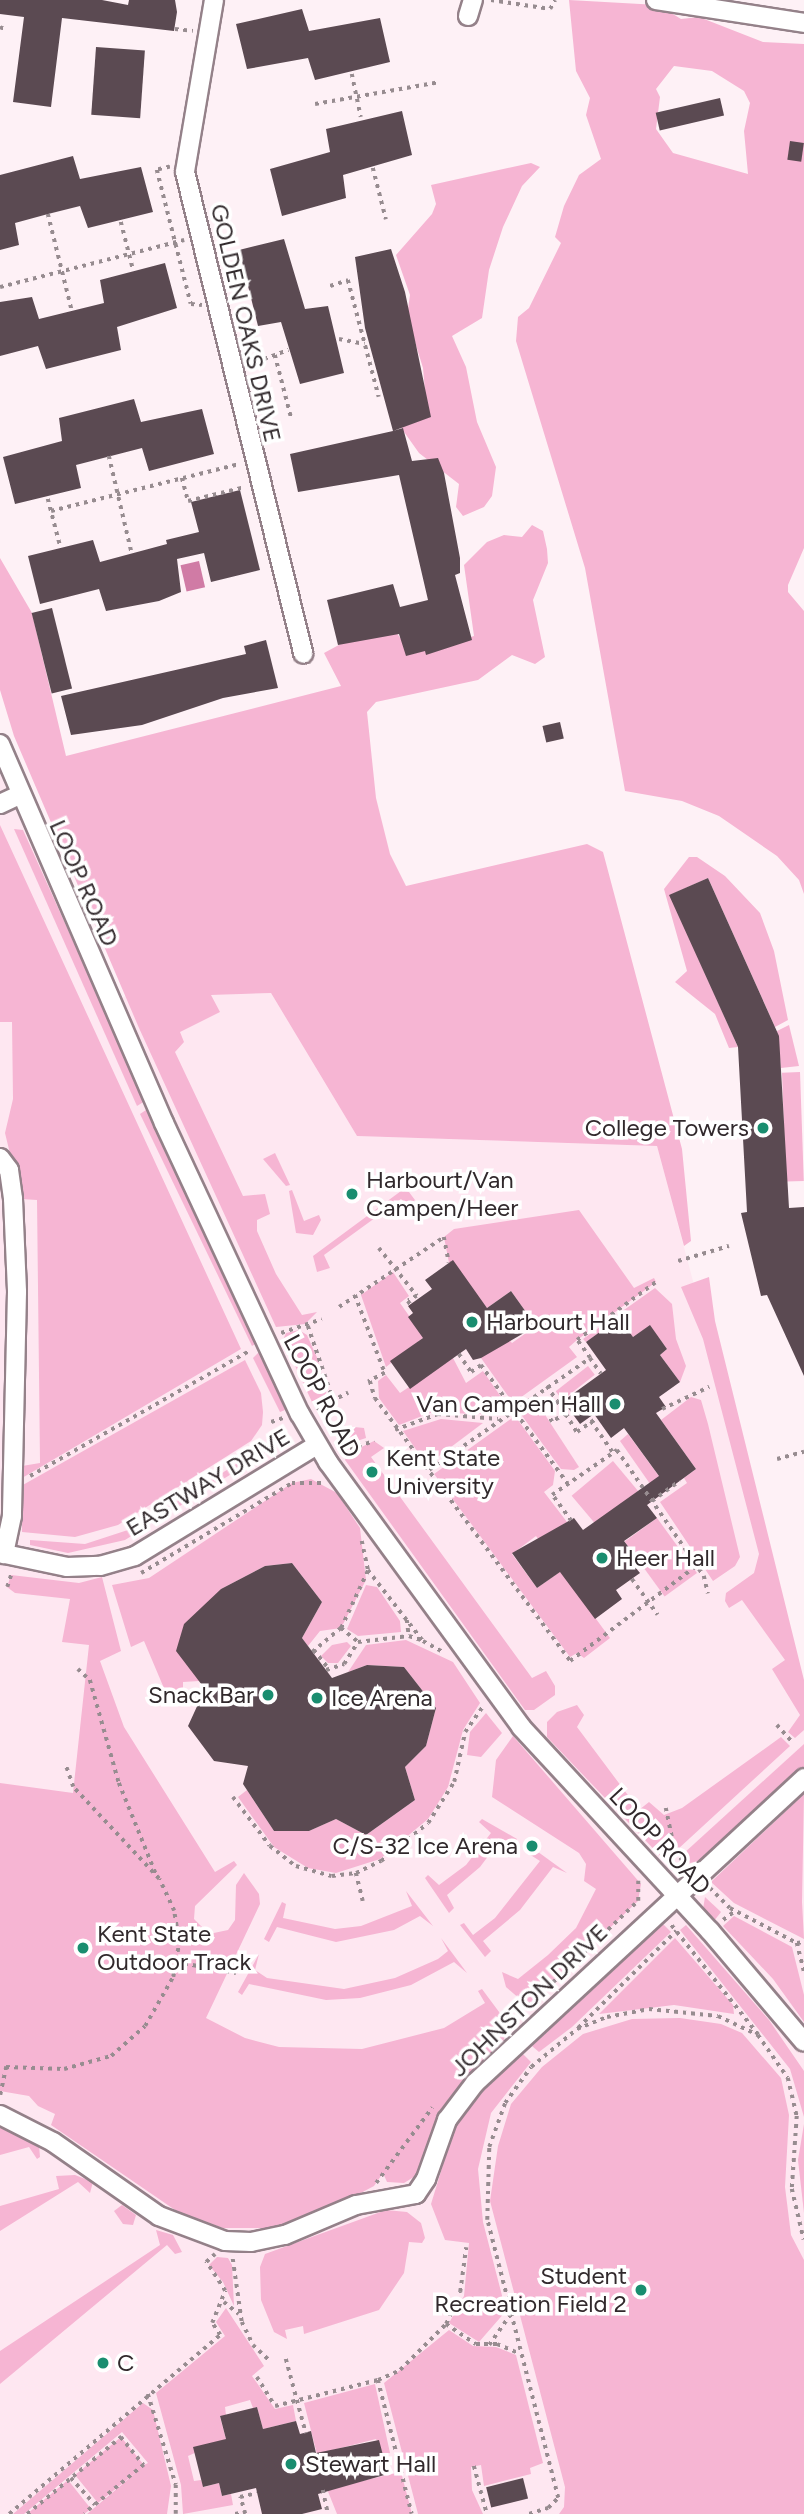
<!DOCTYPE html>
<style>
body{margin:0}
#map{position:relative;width:804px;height:2514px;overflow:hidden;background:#fef1f6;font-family:Figtree,sans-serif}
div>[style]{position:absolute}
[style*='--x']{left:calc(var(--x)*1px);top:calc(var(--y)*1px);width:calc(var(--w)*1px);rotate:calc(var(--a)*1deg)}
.built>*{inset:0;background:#fee7f1}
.green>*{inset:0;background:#f6b5d3;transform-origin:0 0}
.water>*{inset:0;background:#d07ba5;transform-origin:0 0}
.building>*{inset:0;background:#5b4a52;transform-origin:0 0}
.path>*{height:3.5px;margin-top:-1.75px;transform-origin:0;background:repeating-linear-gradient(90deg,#978c90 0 3.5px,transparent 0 8.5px)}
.roads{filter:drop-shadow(2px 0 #948189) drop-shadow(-2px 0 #948189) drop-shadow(0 2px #948189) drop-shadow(0 -2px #948189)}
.minor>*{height:18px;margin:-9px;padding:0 9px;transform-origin:9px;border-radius:9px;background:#fff}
.dots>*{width:19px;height:19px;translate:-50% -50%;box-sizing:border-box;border:4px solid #fff;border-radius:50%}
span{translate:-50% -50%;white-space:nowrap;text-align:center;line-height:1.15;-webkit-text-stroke:7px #fff;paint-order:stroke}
.street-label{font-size:24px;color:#31292c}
.poi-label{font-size:24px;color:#31292c}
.right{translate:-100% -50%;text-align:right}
.left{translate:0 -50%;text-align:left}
</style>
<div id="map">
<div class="built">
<i style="clip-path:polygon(0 742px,113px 1007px,139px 983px,210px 995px,271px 993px,357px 1136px,657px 1146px,804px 1697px,804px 2514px,0 2514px)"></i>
</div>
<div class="green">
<i style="clip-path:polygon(evenodd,569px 0,658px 5px,681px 19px,699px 17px,763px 42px,804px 44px,804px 548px,788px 585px,788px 592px,804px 611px,804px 894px,799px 880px,777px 856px,719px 816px,682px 801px,625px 791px,585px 568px,516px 341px,518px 317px,529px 308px,561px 243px,555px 237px,564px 206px,579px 175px,601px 159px,586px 115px,590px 98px,576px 71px,569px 0,674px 66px,712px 71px,744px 91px,750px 103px,744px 131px,748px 174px,673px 153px,656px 129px,660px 97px,656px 89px,674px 66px)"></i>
<i style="clip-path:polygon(531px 163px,540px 167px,522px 186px,503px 227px,489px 270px,482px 318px,452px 336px,466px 367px,477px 422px,496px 467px,492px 496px,484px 507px,463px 516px,456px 507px,459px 484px,419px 453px,402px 429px,402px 415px,426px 403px,423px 368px,407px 316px,410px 295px,396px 255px,432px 214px,436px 204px,431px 185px)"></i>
<i style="clip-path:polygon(532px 525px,543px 531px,547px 549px,548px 563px,533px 600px,545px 657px,535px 664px,512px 655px,478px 680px,376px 702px,367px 712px,376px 798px,390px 854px,406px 886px,587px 844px,603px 852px,682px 1149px,691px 1241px,684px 1246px,657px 1146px,357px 1136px,271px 993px,211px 995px,220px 1012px,180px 1032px,184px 1042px,175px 1052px,243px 1196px,265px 1194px,270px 1214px,257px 1220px,257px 1231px,276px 1274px,302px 1315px,317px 1312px,305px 1324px,276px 1327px,139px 1028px,14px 736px,0 690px,0 558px,32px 613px,66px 756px,341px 686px,324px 653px,361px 633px,393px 628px,412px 654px,474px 636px,464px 565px,487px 542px,504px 535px,522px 537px)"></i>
<i style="clip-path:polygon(0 825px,241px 1349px,22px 1478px,22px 1466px,40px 1463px,37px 1200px,21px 1199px,5px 1133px,13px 1099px,12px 1022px,0 1022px)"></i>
<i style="clip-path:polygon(14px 829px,23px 830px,145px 1101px,137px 1106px)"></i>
<i style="clip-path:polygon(689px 857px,697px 857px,725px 876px,760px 913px,774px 951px,788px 1020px,775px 1027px,708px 878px,670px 895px,738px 1047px,729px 1048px,715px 1014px,675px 982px,687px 971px,664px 889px)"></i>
<i style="clip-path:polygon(789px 1025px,799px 1066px,781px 1068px,777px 1031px)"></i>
<i style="left:800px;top:1072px;width:109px;height:18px;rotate:88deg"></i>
<i style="clip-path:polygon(149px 1108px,257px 1343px,252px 1346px,140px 1114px)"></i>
<i style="clip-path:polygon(275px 1153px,290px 1185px,286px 1186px,263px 1159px)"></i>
<i style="clip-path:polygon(292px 1190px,304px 1221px,319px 1215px,321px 1220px,313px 1235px,296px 1233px,289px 1191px)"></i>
<i style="clip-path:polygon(401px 1191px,409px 1192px,418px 1204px,412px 1210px,401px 1199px,324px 1255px,330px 1268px,317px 1272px,313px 1256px)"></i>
<i style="clip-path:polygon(579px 1210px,634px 1288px,654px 1278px,656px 1282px,577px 1340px,569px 1347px,577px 1357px,513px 1403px,481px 1358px,504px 1334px,512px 1343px,536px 1326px,511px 1291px,487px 1308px,449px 1263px,444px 1237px,454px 1229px)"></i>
<i style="clip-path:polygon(393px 1272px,409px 1296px,400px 1303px,424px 1337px,386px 1367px,361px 1295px)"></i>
<i style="clip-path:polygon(709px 1277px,715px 1321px,804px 1680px,804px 1730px,795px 1738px,788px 1732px,800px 1715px,772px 1669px,785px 1660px,742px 1600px,729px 1608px,725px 1601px,726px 1593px,754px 1573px,759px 1554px,703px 1339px,681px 1287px)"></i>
<i style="clip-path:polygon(655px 1288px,672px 1304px,676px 1339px,686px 1366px,680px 1382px,660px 1355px,667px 1349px,650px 1326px,633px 1337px,619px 1318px,586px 1342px,583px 1339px)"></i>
<i style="clip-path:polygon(299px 1330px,307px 1335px,318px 1360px,326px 1393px,319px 1403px,312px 1402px,283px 1340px,286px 1333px)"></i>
<i style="clip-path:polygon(261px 1350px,283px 1398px,285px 1410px,280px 1412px,253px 1358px)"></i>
<i style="clip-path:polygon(453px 1358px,466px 1383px,483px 1371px,508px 1407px,498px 1414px,430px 1413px,399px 1425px,379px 1398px,378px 1381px,386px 1375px,400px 1393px)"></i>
<i style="clip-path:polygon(245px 1360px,261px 1393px,263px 1412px,262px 1425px,251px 1441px,118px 1525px,75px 1537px,22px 1532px,21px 1486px)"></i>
<i style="left:588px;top:1366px;width:11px;height:41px;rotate:52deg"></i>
<i style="clip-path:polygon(691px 1397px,701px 1400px,708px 1424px,740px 1557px,735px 1566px,713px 1581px,660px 1502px,687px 1483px,684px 1478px,696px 1469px,661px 1420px)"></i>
<i style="clip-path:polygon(536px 1401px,579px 1467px,574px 1470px,561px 1469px,520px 1413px)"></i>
<i style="clip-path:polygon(515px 1416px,555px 1471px,553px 1485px,544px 1492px,567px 1522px,550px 1533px,544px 1547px,536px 1536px,512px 1554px,537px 1588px,561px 1571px,610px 1638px,584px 1658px,577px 1653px,570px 1657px,452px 1498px,456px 1494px,449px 1484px,444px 1487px,434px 1474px)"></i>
<i style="clip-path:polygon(441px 1419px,483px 1423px,427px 1465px,403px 1431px)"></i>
<i style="clip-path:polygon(354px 1427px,364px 1428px,366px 1438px,339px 1447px,343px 1435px)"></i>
<i style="clip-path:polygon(628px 1434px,664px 1483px,655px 1491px,620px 1441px)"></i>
<i style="clip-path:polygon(374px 1441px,384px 1448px,371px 1457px,532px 1678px,546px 1671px,555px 1686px,555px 1695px,534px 1710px,525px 1710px,345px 1460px,347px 1454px)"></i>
<i style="clip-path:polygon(270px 1443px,270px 1450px,125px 1540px,68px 1553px,30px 1545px,30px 1540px,85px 1544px,134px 1528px)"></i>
<i style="left:613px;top:1461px;width:39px;height:54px;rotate:50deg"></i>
<i style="clip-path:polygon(311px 1479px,337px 1493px,360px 1528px,366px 1580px,341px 1628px,320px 1631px,308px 1646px,302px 1638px,322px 1602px,292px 1563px,265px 1566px,221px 1589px,199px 1681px,183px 1682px,183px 1691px,166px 1693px,144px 1641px,131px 1647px,112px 1585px,149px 1578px,292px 1483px)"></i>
<i style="left:657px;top:1518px;width:68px;height:40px;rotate:54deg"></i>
<i style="clip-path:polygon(11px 1575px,79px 1583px,102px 1577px,121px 1651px,100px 1661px,124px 1727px,215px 1872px,234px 1861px,237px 1865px,195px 1906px,194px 1919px,209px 1934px,228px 1930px,235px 1920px,236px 1885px,244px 1873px,259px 1894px,260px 1904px,206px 2018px,245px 2038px,279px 2047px,362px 2049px,444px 2028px,485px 2003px,478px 1991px,482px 1989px,508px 2024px,503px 2043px,454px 2093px,417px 2175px,404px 2183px,387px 2182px,383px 2173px,374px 2186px,355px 2196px,276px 2228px,223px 2228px,178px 2212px,51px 2125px,55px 2114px,38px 2106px,29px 2096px,0 2091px,0 1783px,73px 1793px,89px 1645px,62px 1642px,70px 1599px,15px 1593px,7px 1587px)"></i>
<i style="clip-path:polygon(366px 1585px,377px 1587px,400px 1621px,401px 1632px,358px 1636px,347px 1629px)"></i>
<i style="clip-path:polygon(406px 1640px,453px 1662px,480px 1703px,463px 1730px,448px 1787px,428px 1819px,380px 1859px,336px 1873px,308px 1868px,274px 1847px,238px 1797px,247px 1790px,274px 1831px,309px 1831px,336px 1819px,366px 1835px,415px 1800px,405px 1767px,426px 1746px,436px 1708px,404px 1667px,367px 1665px,348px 1672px,366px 1645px)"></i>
<i style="clip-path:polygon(347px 1642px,351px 1646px,338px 1663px,328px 1663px,321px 1656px,332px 1645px)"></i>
<i style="clip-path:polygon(577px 1705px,584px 1715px,577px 1727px,639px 1810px,649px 1802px,664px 1815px,682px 1808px,781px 1737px,790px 1746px,665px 1861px,547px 1737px,547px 1722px,557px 1712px)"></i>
<i style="clip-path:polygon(486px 1713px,502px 1733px,481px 1757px,467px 1755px,470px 1732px)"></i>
<i style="clip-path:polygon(513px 1736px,641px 1884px,638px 1901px,528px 2006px,506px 1987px,502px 1972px,518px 1979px,548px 1955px,576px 1928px,596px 1889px,584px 1881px,586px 1864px,579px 1853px,492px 1797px,496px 1760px)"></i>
<i style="clip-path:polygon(804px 1744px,804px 1768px,702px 1860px,690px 1863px,683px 1854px)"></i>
<i style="clip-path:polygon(804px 1794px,802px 1902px,804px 1939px,734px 1903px,711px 1882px)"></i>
<i style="clip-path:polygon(482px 1819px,517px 1839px,515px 1843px,501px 1839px,480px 1867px,447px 1895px,454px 1908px,449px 1913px,425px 1878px,428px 1875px,439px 1885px,466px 1865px,491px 1833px,479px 1822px)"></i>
<i style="clip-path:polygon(534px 1849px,567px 1873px,553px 1867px,520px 1910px,483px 1941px,491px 1951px,485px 1957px,460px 1925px,464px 1923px,473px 1935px,495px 1918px,540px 1861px,529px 1854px)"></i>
<i style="clip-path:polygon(406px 1891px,433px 1926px,420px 1916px,394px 1930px,336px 1942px,277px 1927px,269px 1942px,264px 1939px,282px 1902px,286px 1904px,283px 1918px,335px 1929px,361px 1926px,412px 1906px)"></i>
<i style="clip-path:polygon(705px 1897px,721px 1912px,714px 1921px,703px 1909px)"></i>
<i style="clip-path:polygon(734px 1916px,792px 1947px,804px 1995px,804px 2022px,773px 1979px,723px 1926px)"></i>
<i style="clip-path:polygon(663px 1924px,671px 1932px,572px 2027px,539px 2052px,532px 2046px)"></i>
<i style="clip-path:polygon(686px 1925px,769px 2020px,804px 2071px,804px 2117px,790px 2069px,680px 1930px)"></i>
<i style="clip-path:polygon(441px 1938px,467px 1973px,454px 1962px,411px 1985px,360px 1998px,326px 2000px,249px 1984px,242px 1995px,238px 1992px,259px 1954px,255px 1970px,267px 1978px,344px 1989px,395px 1978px,438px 1959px,448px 1951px)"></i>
<i style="clip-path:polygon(675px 1938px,733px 2005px,734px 2014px,674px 2005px,599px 2014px)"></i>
<i style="clip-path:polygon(680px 2018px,721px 2024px,742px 2033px,781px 2078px,789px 2115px,785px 2187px,791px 2235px,804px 2260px,804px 2514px,559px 2514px,564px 2507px,565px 2487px,490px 2201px,498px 2146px,511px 2104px,542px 2067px,583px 2034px,632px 2019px)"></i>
<i style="clip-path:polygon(522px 2053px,531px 2062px,491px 2113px,478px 2169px,483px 2222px,506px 2311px,479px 2342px,449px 2323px,464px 2296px,469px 2243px,445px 2240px,431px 2204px,454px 2129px,472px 2102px)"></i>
<i style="clip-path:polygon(0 2123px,24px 2131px,39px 2145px,40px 2157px,37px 2159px,29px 2147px,0 2155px)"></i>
<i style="clip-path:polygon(804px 2124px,804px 2213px,798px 2160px)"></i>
<i style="clip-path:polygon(75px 2175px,93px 2182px,90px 2193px,78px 2182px,0 2231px,0 2206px,59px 2189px,56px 2176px)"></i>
<i style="clip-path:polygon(122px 2205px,136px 2215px,133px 2225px,123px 2224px,114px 2211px)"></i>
<i style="clip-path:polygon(386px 2210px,407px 2212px,421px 2223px,425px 2238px,422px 2243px,409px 2242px,404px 2273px,379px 2310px,304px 2334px,303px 2326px,285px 2330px,287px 2339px,274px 2332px,261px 2300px,260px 2267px,265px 2254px)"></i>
<i style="clip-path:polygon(156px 2230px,173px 2235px,182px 2252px,175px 2254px,167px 2245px,0 2384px,0 2351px,160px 2245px)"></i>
<i style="clip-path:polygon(217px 2257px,228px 2258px,232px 2265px,234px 2306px,223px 2282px,209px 2265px)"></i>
<i style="clip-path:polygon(226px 2308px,264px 2366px,252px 2376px,275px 2409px,293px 2405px,296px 2421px,263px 2429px,257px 2407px,253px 2408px,250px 2400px,225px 2407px,226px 2415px,220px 2417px,226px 2439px,188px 2456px,194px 2481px,201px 2480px,204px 2487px,219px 2483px,222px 2496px,231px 2494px,233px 2505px,183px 2514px,181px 2485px,156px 2393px,225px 2336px,216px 2322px)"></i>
<i style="clip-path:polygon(449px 2330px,473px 2346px,496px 2347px,516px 2355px,543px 2463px,530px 2468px,531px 2474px,484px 2486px,481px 2465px,471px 2467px,472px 2490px,483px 2514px,418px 2514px,384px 2383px)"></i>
<i style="clip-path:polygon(375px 2384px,390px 2453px,383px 2454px,376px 2439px,317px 2454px,304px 2403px)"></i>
<i style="clip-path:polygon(143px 2403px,153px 2410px,171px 2486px,167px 2514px,87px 2514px,138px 2471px,98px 2503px,75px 2475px,121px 2437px,144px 2465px,148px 2463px,122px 2432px,24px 2514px,13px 2514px)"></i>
<i style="clip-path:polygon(401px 2472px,412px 2514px,337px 2514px,327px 2489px)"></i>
<i style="clip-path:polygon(68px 2480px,91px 2509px,84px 2514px,27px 2514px)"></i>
</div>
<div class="water">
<i style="left:199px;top:561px;width:27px;height:19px;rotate:77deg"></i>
</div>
<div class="building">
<i style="clip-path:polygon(0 0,102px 0,128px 5px,129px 0,175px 0,177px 12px,174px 31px,62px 18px,51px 107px,13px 102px,24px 17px,0 14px)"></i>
<i style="clip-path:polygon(302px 9px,309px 31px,380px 18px,390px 62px,315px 80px,308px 58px,247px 69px,236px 24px)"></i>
<i style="left:96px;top:47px;width:49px;height:68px;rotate:4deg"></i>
<i style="left:720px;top:98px;width:18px;height:66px;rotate:77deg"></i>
<i style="clip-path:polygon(402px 111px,412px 155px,343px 175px,346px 198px,282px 216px,270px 169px,330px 152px,326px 129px)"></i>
<i style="left:790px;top:141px;width:14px;height:19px;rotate:8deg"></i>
<i style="clip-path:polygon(73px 156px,80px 179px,141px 167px,153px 212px,88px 228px,80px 206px,48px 214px,15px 223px,19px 245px,0 250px,0 175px)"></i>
<i style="clip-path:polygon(284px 239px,305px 309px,328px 306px,344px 373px,300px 384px,281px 322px,258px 326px,239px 250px)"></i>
<i style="clip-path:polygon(391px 249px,405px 292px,431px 417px,393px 431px,403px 428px,412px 461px,438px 458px,444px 473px,460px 558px,460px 573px,455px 575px,472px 640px,426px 655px,425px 651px,406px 656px,399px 634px,338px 645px,327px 600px,393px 584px,400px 607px,428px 600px,399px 475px,298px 492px,290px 454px,393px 431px,365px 328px,355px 257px)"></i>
<i style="clip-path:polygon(165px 263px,177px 308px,117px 327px,121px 350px,46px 369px,38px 346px,0 356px,0 302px,32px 297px,39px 319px,104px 303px,100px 280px)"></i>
<i style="clip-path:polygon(134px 399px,141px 422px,202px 409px,214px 454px,149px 471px,142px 448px,76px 465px,81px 488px,15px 504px,3px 457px,62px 441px,59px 418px)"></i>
<i style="clip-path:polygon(240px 490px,260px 570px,211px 582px,204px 553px,177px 559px,181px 592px,159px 601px,106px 611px,99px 589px,40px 604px,28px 556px,93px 540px,100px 562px,167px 544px,166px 540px,199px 532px,191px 502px)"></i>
<i style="left:52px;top:608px;width:83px;height:21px;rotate:76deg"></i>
<i style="clip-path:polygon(266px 640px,278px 688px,223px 698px,142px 725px,71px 735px,61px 696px,246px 654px,244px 646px)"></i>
<i style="left:560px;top:722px;width:17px;height:18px;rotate:77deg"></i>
<i style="clip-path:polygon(708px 878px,779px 1036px,789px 1208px,804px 1207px,804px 1376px,767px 1295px,761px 1296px,741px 1213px,747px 1212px,738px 1047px,669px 895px)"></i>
<i style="clip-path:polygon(453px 1260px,487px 1308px,511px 1291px,536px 1326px,481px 1358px,473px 1360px,466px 1349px,410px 1389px,390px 1361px,423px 1338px,408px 1317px,413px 1313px,408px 1306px,432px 1289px,425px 1280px)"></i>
<i style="clip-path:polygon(619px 1318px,633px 1337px,650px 1325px,667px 1349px,660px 1355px,680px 1382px,659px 1397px,666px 1407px,656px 1413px,696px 1469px,647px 1505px,657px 1518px,624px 1541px,640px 1562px,635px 1567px,640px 1573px,616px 1590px,622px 1599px,595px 1619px,560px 1572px,537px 1588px,512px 1553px,574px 1518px,583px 1530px,659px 1476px,624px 1428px,611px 1438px,594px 1414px,580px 1424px,563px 1401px,606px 1370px,586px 1342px)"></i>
<i style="clip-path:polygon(292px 1563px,322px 1602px,302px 1638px,332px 1678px,367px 1665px,404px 1667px,436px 1708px,426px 1746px,405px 1767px,415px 1800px,366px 1835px,336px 1819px,309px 1831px,274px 1831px,243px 1784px,248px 1766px,214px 1761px,188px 1726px,205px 1689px,176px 1651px,184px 1624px,221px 1589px,265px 1566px)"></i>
<i style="clip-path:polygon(257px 2407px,263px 2429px,296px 2421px,300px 2434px,311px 2431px,316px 2453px,379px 2440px,388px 2474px,318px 2494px,322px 2509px,302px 2514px,262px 2514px,256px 2488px,222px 2496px,219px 2483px,203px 2487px,193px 2447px,226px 2439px,220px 2416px)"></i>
<i style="left:523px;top:2478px;width:21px;height:38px;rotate:76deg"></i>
</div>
<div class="path">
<i style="--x:491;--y:0;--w:60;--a:8.7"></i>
<i style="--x:550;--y:9;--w:10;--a:-61"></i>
<i style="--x:0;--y:27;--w:8;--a:23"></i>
<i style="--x:175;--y:29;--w:18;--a:6"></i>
<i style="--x:352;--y:74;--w:44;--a:78.2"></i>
<i style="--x:315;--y:104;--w:127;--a:-10"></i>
<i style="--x:170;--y:167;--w:13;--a:167"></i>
<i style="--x:157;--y:170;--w:138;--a:75.8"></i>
<i style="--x:191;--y:304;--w:11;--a:5"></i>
<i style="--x:373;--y:168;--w:53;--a:75.7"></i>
<i style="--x:48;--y:214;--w:100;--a:76.1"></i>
<i style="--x:121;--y:222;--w:49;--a:75.7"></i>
<i style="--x:330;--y:286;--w:19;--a:-18"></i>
<i style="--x:348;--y:280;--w:121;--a:75.2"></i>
<i style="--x:0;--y:287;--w:190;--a:-14.3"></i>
<i style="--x:339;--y:339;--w:26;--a:11"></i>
<i style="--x:275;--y:355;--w:64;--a:75.5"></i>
<i style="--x:248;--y:365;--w:43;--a:-20.6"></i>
<i style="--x:109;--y:456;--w:101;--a:76.8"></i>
<i style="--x:182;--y:478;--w:24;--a:75"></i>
<i style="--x:188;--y:501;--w:59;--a:-13.8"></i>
<i style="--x:48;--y:499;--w:48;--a:75.4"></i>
<i style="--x:51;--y:511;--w:194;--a:-14"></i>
<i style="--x:379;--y:1248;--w:61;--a:51.6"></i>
<i style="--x:417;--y:1296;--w:10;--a:151"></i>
<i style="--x:408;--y:1301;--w:4;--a:56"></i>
<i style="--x:678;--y:1261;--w:53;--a:-16.4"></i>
<i style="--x:355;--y:1295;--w:84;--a:69"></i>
<i style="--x:385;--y:1373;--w:19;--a:152"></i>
<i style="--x:339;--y:1307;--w:126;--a:-33.7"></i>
<i style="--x:444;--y:1237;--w:26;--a:79"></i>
<i style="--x:308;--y:1326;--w:80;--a:71.1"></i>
<i style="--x:281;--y:1333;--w:43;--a:-18.9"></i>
<i style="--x:459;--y:1354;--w:22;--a:56"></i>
<i style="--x:471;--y:1372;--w:12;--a:-35"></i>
<i style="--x:481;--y:1365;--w:147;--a:53.8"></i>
<i style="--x:590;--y:1358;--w:19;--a:55"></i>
<i style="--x:370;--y:1381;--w:18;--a:74"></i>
<i style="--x:375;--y:1398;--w:327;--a:53.4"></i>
<i style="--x:570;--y:1661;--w:158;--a:-37"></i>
<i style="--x:547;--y:1386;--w:18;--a:56"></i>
<i style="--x:316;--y:1409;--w:36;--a:-27"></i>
<i style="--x:662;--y:1409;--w:52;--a:-25.1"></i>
<i style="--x:566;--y:1414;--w:16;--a:150"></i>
<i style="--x:552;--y:1422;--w:14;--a:-124"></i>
<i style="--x:544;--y:1410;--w:16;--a:-35"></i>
<i style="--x:557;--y:1401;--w:16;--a:55"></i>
<i style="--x:566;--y:1414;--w:21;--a:59"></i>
<i style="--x:577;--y:1432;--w:24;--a:-35"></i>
<i style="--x:591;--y:1421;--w:39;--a:55"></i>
<i style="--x:271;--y:1422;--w:13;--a:-18"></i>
<i style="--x:395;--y:1430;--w:46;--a:-20.4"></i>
<i style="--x:438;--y:1414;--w:60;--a:4.8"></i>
<i style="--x:342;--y:1452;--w:34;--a:-19"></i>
<i style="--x:777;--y:1459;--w:28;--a:-15"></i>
<i style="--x:429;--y:1470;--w:196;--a:-34.8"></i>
<i style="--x:590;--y:1358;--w:22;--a:-126"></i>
<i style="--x:577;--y:1340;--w:98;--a:-36.3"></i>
<i style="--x:30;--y:1476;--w:254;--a:-29.7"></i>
<i style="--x:652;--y:1501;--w:34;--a:-36"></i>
<i style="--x:571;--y:1521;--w:32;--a:-126"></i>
<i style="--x:552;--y:1495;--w:79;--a:-34.7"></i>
<i style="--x:617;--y:1450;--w:153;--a:55.4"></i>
<i style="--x:704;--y:1576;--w:18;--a:77"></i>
<i style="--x:362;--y:1541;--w:30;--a:78"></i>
<i style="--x:368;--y:1570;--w:90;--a:52.2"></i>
<i style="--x:423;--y:1641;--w:23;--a:29"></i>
<i style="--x:141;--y:1573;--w:176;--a:-30.8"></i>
<i style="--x:292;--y:1483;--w:29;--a:0"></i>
<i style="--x:632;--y:1579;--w:44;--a:54.2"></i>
<i style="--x:7;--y:1587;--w:16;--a:-72"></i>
<i style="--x:407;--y:1620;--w:16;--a:83"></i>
<i style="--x:341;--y:1628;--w:22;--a:39"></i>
<i style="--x:314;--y:1650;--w:24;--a:52"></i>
<i style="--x:312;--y:1652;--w:38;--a:-40"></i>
<i style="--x:341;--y:1628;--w:64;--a:-65"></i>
<i style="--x:78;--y:1669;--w:16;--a:43"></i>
<i style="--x:90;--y:1680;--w:107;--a:74.3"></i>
<i style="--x:119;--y:1783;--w:98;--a:67.9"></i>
<i style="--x:326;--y:1670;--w:19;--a:-18"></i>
<i style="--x:344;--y:1664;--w:26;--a:-58"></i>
<i style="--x:358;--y:1642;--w:51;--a:-6.7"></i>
<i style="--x:409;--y:1636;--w:13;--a:18"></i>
<i style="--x:777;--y:1725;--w:24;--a:48"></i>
<i style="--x:233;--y:1797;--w:61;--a:52.9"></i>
<i style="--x:270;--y:1846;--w:33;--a:38"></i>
<i style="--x:296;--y:1866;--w:37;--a:16"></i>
<i style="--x:332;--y:1876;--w:24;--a:-7"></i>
<i style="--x:356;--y:1873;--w:28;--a:-26"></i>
<i style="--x:381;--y:1861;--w:60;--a:-39"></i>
<i style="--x:428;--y:1823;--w:49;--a:-57.6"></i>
<i style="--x:454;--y:1782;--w:51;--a:-77.6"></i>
<i style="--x:465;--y:1732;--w:32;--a:-55"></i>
<i style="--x:666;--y:1808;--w:44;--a:78.2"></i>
<i style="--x:675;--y:1851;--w:11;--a:52"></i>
<i style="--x:356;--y:1873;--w:29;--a:76"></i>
<i style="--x:710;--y:1888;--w:28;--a:45"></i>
<i style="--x:730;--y:1908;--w:76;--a:27.6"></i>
<i style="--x:797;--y:1943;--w:29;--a:76"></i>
<i style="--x:723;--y:1920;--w:15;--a:-37"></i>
<i style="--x:797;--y:1943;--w:7;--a:-8"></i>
<i style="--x:176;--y:1962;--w:61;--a:10.4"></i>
<i style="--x:528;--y:2006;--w:152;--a:-43.7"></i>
<i style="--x:638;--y:1901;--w:20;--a:-90"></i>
<i style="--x:578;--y:2028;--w:138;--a:-44.7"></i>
<i style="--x:758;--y:2035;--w:52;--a:55.1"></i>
<i style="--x:788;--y:2078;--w:17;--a:77"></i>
<i style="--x:792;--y:2095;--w:22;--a:77"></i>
<i style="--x:797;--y:2116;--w:73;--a:93.9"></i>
<i style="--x:792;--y:2189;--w:52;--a:76.8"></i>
<i style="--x:488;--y:2044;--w:28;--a:-45"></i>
<i style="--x:0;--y:2095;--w:29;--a:-78"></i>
<i style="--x:6;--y:2067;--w:58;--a:2"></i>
<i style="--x:64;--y:2069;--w:49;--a:-15.5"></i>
<i style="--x:111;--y:2056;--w:45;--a:-41.4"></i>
<i style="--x:145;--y:2026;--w:56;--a:-60.3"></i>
<i style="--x:173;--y:1977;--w:35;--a:-80"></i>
<i style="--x:179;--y:1943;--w:32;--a:-99"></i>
<i style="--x:174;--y:1911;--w:35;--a:-115"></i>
<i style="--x:159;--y:1879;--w:126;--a:-133.1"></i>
<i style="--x:73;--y:1787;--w:21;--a:-109"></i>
<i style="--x:376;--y:2183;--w:94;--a:-53.3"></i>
<i style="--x:233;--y:2259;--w:64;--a:81.9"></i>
<i style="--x:242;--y:2322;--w:25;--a:64"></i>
<i style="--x:253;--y:2345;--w:22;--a:43"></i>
<i style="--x:224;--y:2302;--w:19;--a:39"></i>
<i style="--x:446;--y:2324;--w:36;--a:34"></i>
<i style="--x:476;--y:2344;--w:21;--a:0"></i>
<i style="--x:497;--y:2344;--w:25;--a:23"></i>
<i style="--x:489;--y:2345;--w:37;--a:-55"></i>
<i style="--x:286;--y:2359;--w:77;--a:74.9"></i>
<i style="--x:257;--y:2377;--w:34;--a:58"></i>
<i style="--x:275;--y:2406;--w:106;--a:-14.2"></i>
<i style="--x:378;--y:2380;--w:24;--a:-24"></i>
<i style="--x:400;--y:2370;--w:65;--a:-45"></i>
<i style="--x:446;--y:2324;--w:35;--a:-66"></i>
<i style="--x:460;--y:2292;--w:45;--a:-82.4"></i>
<i style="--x:378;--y:2380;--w:138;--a:75.8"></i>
<i style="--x:148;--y:2394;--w:95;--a:72.9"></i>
<i style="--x:176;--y:2485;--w:29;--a:90"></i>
<i style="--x:474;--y:2466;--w:50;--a:74.8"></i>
<i style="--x:71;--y:2478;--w:36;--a:48"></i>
<i style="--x:323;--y:2490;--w:25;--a:78"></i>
<i style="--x:9;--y:2514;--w:277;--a:-40.3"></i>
<i style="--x:220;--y:2335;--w:14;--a:-124"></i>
<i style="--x:212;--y:2323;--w:35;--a:-68"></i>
<i style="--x:225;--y:2291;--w:35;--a:-123"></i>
<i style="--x:206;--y:2262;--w:12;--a:-42"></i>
<i style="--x:27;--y:2514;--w:122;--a:-39.3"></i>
<i style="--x:121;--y:2437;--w:36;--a:51"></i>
<i style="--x:144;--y:2465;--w:77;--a:140.8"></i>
<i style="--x:235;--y:2514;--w:10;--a:-11"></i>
<i style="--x:245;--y:2514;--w:18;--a:-106"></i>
<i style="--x:240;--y:2497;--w:17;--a:-13"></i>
<i style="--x:529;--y:2514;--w:20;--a:-18"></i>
<i style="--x:548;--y:2508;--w:14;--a:-45"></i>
<i style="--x:558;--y:2498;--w:287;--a:-104.3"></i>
<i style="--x:487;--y:2220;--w:73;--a:-88.4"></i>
<i style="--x:489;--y:2147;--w:47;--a:-70"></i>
<i style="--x:505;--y:2103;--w:44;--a:-54.2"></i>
<i style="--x:531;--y:2067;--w:60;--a:-39.6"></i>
<i style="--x:577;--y:2029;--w:32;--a:-22"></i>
<i style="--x:607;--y:2017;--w:43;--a:-10.8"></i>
<i style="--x:649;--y:2009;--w:69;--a:5.8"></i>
<i style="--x:718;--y:2016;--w:44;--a:25.4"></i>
<i style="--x:758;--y:2035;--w:142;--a:-128.4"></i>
</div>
<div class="roads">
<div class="minor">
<i style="--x:214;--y:0;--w:174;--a:99.6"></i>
<i style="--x:185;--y:172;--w:496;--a:76.2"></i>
<i style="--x:656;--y:0;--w:150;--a:8.8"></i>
<i style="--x:468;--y:16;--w:17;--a:-73"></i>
<i style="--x:0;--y:744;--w:413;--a:66.6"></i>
<i style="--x:164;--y:1123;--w:321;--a:65"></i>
<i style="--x:300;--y:1414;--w:56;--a:59.7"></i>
<i style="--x:328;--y:1462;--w:328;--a:53.9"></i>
<i style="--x:521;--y:1727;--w:278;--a:47.2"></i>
<i style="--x:710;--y:1931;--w:145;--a:49.7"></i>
<i style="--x:0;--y:804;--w:21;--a:-25"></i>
<i style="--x:0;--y:1158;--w:15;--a:53"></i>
<i style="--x:9;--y:1170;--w:29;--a:82"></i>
<i style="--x:13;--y:1199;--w:93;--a:87.5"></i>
<i style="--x:17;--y:1292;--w:224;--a:91.3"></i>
<i style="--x:12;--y:1516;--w:39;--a:102"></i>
<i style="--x:0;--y:1553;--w:68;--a:11.8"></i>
<i style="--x:67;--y:1567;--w:33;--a:-2"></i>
<i style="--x:100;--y:1566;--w:36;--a:-16"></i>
<i style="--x:135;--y:1556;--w:213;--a:-31.4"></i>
<i style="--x:0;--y:2115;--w:59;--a:27"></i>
<i style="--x:53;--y:2142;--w:129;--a:34.9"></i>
<i style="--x:159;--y:2216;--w:71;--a:20.7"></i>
<i style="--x:225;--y:2241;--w:26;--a:2"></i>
<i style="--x:251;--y:2242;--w:35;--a:-12"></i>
<i style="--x:285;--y:2235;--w:77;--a:-22.9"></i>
<i style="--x:356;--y:2205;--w:61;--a:-10.4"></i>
<i style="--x:416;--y:2194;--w:18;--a:-56"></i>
<i style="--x:426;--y:2179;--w:63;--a:-70.4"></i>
<i style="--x:447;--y:2120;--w:46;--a:-52.9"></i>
<i style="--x:475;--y:2083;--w:449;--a:-42.8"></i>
</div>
</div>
<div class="dots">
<i style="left:763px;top:1128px;background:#198d6f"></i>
<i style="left:352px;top:1194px;background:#198d6f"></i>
<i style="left:472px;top:1322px;background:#198d6f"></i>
<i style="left:615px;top:1404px;background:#198d6f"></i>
<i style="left:372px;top:1472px;background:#198d6f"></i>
<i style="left:602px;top:1558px;background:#198d6f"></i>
<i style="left:268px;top:1695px;background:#198d6f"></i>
<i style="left:317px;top:1698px;background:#198d6f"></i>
<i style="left:532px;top:1846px;background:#198d6f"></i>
<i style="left:83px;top:1948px;background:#198d6f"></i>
<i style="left:641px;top:2290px;background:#198d6f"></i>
<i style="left:103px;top:2363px;background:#198d6f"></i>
<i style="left:291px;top:2464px;background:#198d6f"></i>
</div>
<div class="street-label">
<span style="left:246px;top:323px;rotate:77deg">GOLDEN OAKS DRIVE</span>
<span style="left:84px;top:883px;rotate:66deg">LOOP ROAD</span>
<span style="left:322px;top:1396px;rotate:62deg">LOOP ROAD</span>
<span style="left:208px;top:1482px;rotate:-31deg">EASTWAY DRIVE</span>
<span style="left:660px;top:1841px;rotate:47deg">LOOP ROAD</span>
<span style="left:529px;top:2000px;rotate:-44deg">JOHNSTON DRIVE</span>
</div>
<div class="poi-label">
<span class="right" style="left:749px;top:1128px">College Towers</span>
<span class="left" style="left:366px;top:1194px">Harbourt/Van<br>Campen/Heer</span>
<span class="left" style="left:486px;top:1322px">Harbourt Hall</span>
<span class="right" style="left:601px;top:1404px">Van Campen Hall</span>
<span class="left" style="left:386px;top:1472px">Kent State<br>University</span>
<span class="left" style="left:616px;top:1558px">Heer Hall</span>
<span class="right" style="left:254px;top:1695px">Snack Bar</span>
<span class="left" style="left:331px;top:1698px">Ice Arena</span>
<span class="right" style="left:518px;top:1846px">C/S-32 Ice Arena</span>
<span class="left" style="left:97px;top:1948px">Kent State<br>Outdoor Track</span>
<span class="right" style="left:627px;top:2290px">Student<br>Recreation Field 2</span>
<span class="left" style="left:117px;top:2363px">C</span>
<span class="left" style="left:305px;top:2464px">Stewart Hall</span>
</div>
</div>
